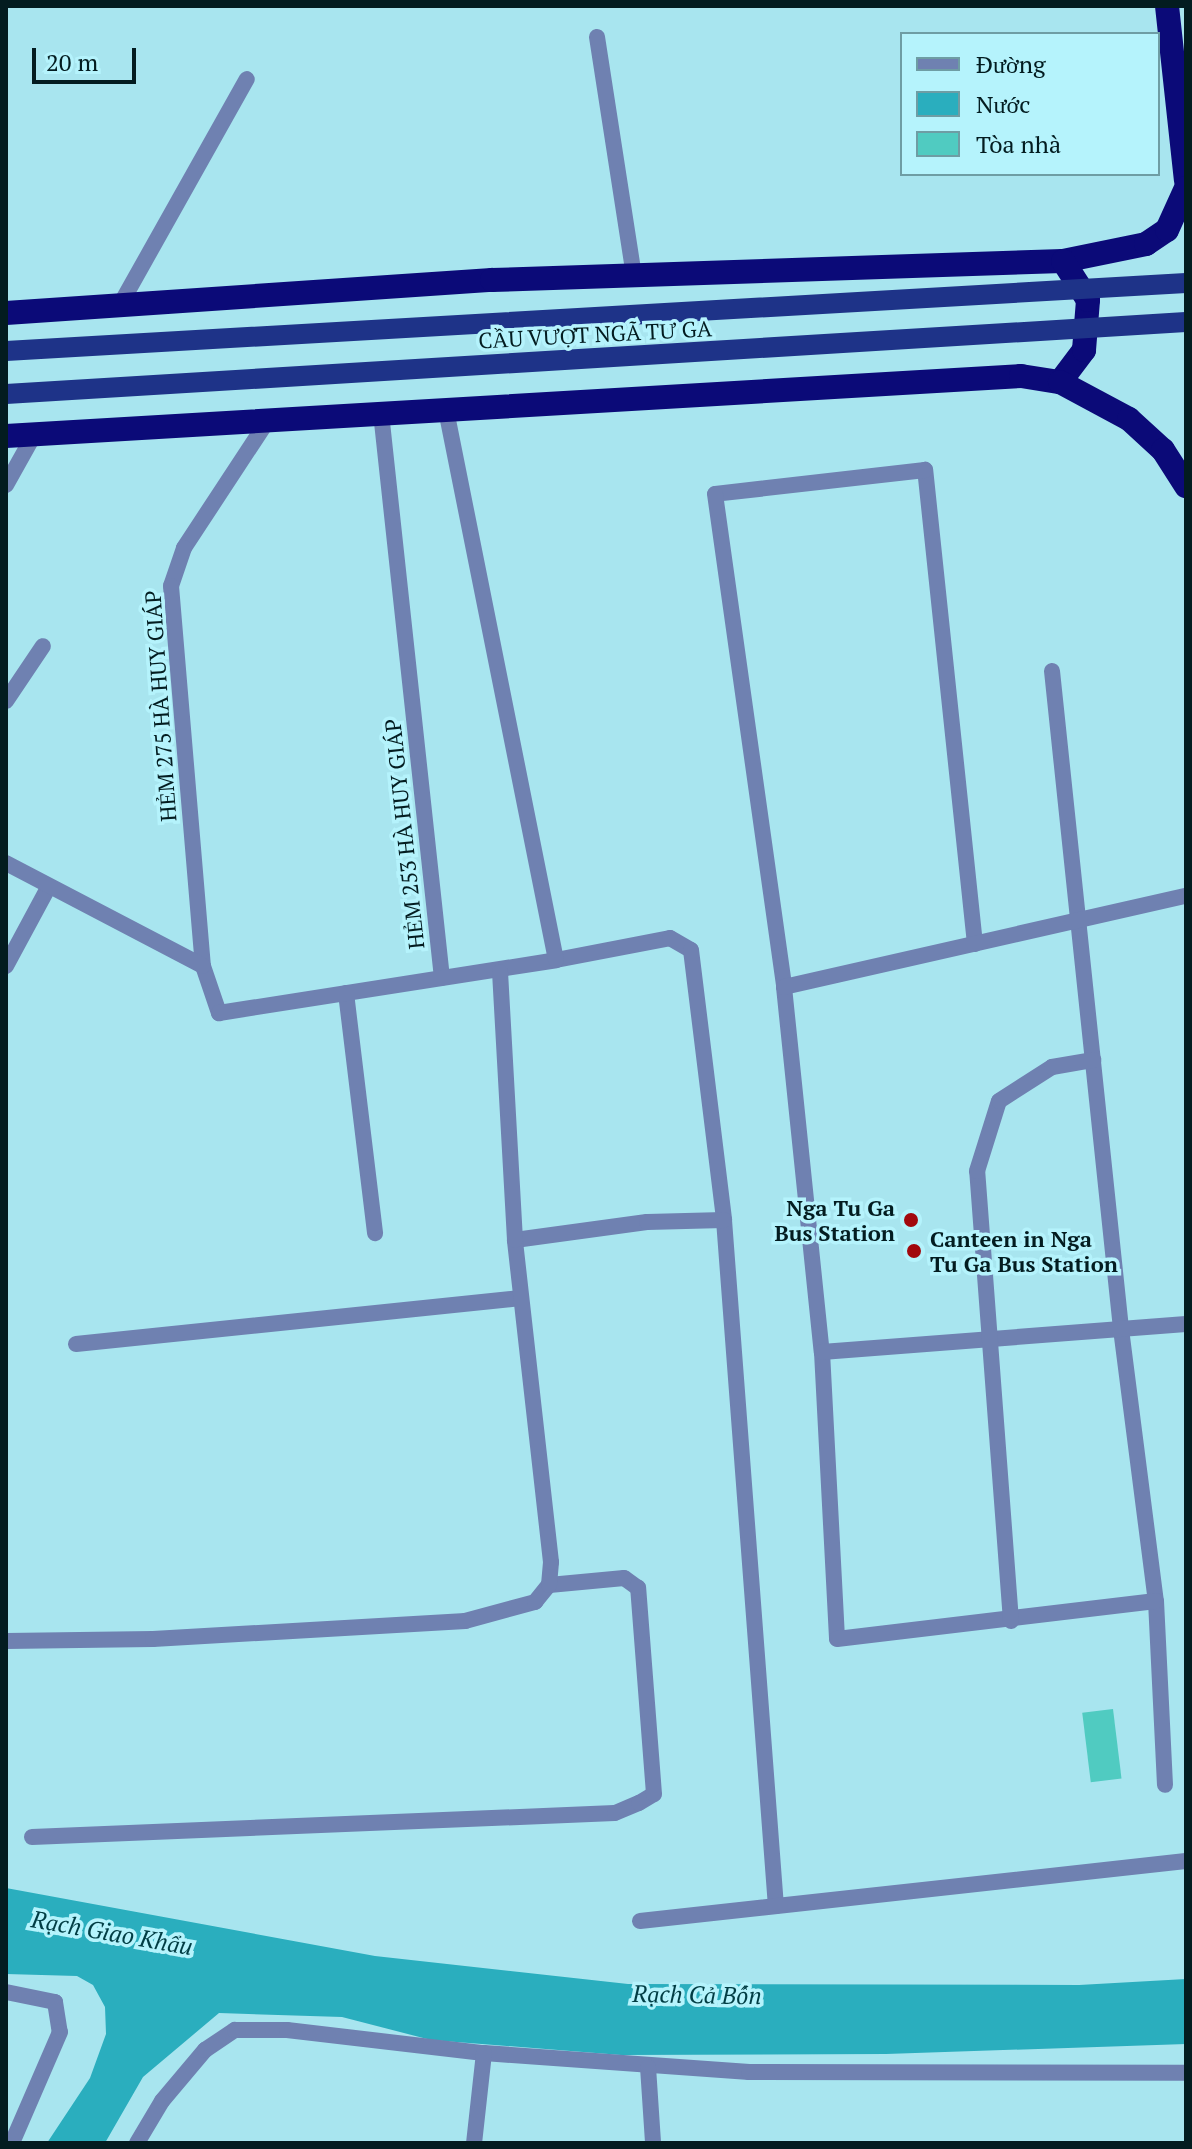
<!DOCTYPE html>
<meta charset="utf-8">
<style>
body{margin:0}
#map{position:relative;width:1192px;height:2149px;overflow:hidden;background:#a8e5ef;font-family:"PT Serif",serif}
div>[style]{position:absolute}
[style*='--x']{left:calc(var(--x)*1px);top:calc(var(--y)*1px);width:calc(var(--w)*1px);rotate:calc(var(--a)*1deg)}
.water>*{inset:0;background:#2aaebe}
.building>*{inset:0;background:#50cbc1;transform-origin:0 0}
.lane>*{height:16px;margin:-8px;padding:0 8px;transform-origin:8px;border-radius:8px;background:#6f81b1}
.street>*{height:16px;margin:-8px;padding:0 8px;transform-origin:8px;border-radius:8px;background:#6f81b1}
.highway>*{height:24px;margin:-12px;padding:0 12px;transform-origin:12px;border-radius:12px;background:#0b0a78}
.primary-bridge>*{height:20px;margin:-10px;padding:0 10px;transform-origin:10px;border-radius:10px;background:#1e3388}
.dots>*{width:22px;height:22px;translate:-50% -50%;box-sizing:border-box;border:4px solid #b5f3fc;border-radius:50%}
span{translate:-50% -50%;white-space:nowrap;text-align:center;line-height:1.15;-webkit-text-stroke:7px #b5f3fc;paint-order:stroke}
.street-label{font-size:22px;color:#031c20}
.poi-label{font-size:22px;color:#031c20;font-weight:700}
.right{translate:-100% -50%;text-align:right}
.left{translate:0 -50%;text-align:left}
.water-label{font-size:24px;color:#013d44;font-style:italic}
.frame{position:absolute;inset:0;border:8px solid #031c20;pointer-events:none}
.legend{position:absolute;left:900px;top:32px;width:260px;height:144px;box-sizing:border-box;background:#b5f3fc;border:2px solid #6e9da4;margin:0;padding:10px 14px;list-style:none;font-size:24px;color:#031c20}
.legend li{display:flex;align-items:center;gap:16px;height:40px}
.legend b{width:40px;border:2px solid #6e9da4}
.scale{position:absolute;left:32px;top:48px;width:104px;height:36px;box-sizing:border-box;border:4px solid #031c20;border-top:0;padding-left:10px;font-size:24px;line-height:28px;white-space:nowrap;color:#031c20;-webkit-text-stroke:6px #b5f3fc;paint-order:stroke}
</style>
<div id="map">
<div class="water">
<i style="clip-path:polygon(6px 1888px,375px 1956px,628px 1984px,1079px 1985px,1186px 1979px,1186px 2044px,886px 2054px,621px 2055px,431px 2040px,342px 2017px,219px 2013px,143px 2077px,105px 2143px,47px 2143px,90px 2078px,106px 2034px,105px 2007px,93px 1985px,77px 1976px,6px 1974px)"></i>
</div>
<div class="building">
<i style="left:1113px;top:1709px;width:70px;height:31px;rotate:83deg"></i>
</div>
<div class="lane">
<i style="--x:120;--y:305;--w:259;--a:-60.7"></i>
<i style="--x:1052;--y:671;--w:662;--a:84.01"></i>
<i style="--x:1121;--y:1329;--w:274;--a:82.7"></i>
<i style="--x:1156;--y:1601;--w:184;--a:87.2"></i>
<i style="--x:6;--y:701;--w:66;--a:-56.1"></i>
<i style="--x:975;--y:944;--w:477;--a:-96"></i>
<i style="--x:925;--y:470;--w:211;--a:173.5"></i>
<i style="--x:715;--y:494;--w:498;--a:82"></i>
<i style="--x:784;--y:987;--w:367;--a:84.1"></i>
<i style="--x:822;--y:1352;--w:287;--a:87"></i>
<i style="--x:837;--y:1639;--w:321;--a:-6.8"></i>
<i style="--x:556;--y:960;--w:116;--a:-10.9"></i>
<i style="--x:670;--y:938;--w:24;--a:30"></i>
<i style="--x:691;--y:950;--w:272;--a:83"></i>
<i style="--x:724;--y:1220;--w:688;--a:85.67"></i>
<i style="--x:6;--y:966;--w:89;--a:-61.7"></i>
<i style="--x:784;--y:987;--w:412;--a:-12.8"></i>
<i style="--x:346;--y:993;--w:242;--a:83.1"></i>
<i style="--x:515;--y:1240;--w:133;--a:-7.8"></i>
<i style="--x:647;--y:1222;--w:77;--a:-1.5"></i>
<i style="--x:76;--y:1344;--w:447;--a:-5.9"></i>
<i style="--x:822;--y:1352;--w:365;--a:-4.4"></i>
<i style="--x:1011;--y:1621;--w:451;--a:-94.3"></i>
<i style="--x:977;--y:1171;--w:73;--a:-72.6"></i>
<i style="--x:999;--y:1101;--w:63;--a:-32.7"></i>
<i style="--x:1052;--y:1067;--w:42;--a:-9.7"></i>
<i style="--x:32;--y:1837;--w:583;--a:-2.36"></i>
<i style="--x:615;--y:1813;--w:26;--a:-23"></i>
<i style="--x:639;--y:1803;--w:17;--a:-31"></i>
<i style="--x:654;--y:1794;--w:207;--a:-94.4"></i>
<i style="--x:638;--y:1588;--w:17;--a:-144"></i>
<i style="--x:624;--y:1578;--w:75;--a:174.7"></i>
<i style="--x:640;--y:1921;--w:549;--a:-6.27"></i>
</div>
<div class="street">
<i style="--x:597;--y:37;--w:242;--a:81.2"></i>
<i style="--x:381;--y:413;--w:568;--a:83.84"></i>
<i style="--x:268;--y:420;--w:153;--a:123.3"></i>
<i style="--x:184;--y:548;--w:40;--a:108.9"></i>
<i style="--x:171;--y:586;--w:381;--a:85.2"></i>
<i style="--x:203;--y:966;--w:50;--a:71.2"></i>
<i style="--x:219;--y:1013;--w:341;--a:-8.9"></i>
<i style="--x:556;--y:960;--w:561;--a:-101.31"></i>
<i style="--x:6;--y:485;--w:57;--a:-60.8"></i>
<i style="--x:6;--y:863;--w:222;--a:27.6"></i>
<i style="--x:6;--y:1641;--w:147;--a:-0.8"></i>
<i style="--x:153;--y:1639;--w:313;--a:-3.3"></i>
<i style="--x:465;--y:1621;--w:73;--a:-15.2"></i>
<i style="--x:535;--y:1602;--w:22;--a:-51"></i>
<i style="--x:549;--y:1585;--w:23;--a:-85"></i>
<i style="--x:551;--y:1562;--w:324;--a:-96.4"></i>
<i style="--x:515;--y:1240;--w:268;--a:-93.2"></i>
<i style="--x:6;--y:1992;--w:50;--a:11.5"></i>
<i style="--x:55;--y:2002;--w:30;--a:81"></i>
<i style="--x:60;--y:2032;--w:121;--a:113.4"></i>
<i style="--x:484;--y:2053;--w:266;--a:4.1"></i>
<i style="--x:749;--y:2072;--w:437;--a:0.1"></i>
<i style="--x:648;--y:2067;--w:76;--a:86.2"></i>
<i style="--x:137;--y:2143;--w:49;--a:-59.2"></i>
<i style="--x:162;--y:2101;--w:67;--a:-49.9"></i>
<i style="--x:205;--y:2050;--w:36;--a:-34"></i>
<i style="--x:235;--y:2030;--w:52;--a:0"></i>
<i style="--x:287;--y:2030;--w:198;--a:6.7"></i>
<i style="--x:484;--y:2053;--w:91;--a:96.3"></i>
</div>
<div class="highway">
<i style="--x:1167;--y:6;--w:175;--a:83.8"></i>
<i style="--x:6;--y:313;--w:487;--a:-3.9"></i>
<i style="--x:492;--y:280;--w:571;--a:-1.91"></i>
<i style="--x:1063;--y:261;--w:85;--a:-11.6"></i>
<i style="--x:1146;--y:244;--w:25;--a:-34"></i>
<i style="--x:1167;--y:230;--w:46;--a:-65.7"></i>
<i style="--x:1060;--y:382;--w:40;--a:-53"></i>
<i style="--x:1084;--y:350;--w:50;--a:-85.4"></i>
<i style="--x:1088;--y:300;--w:46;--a:-122.7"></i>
<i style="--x:6;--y:436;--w:1017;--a:-3.38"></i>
<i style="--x:1021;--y:376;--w:39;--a:9"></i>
<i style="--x:1060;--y:382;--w:78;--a:28.2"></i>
<i style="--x:1129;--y:419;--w:46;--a:42.4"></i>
<i style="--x:1163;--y:450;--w:43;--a:57.4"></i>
</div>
<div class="primary-bridge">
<i style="--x:6;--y:351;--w:1182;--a:-3.3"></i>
<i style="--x:6;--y:394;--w:1182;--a:-3.49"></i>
</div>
<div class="dots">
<i style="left:911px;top:1220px;background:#a2090e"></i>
<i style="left:914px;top:1251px;background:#a2090e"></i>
</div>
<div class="street-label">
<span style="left:595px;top:334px;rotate:-3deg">CẦU VƯỢT NGÃ TƯ GA</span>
<span style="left:160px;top:706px;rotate:-94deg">HẺM 275 HÀ HUY GIÁP</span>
<span style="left:404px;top:834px;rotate:-96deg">HẺM 253 HÀ HUY GIÁP</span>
</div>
<div class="poi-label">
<span class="right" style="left:895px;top:1220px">Nga Tu Ga<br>Bus Station</span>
<span class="left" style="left:930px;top:1251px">Canteen in Nga<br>Tu Ga Bus Station</span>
</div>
<div class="water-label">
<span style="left:112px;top:1933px;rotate:10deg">Rạch Giao Khẩu</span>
<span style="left:697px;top:1995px;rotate:1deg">Rạch Cả Bốn</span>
</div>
<div class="frame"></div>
<ul class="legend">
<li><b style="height:10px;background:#6f81b1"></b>Đường</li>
<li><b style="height:22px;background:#2aaebe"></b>Nước</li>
<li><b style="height:22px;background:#50cbc1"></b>Tòa nhà</li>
</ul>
<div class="scale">20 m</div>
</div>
